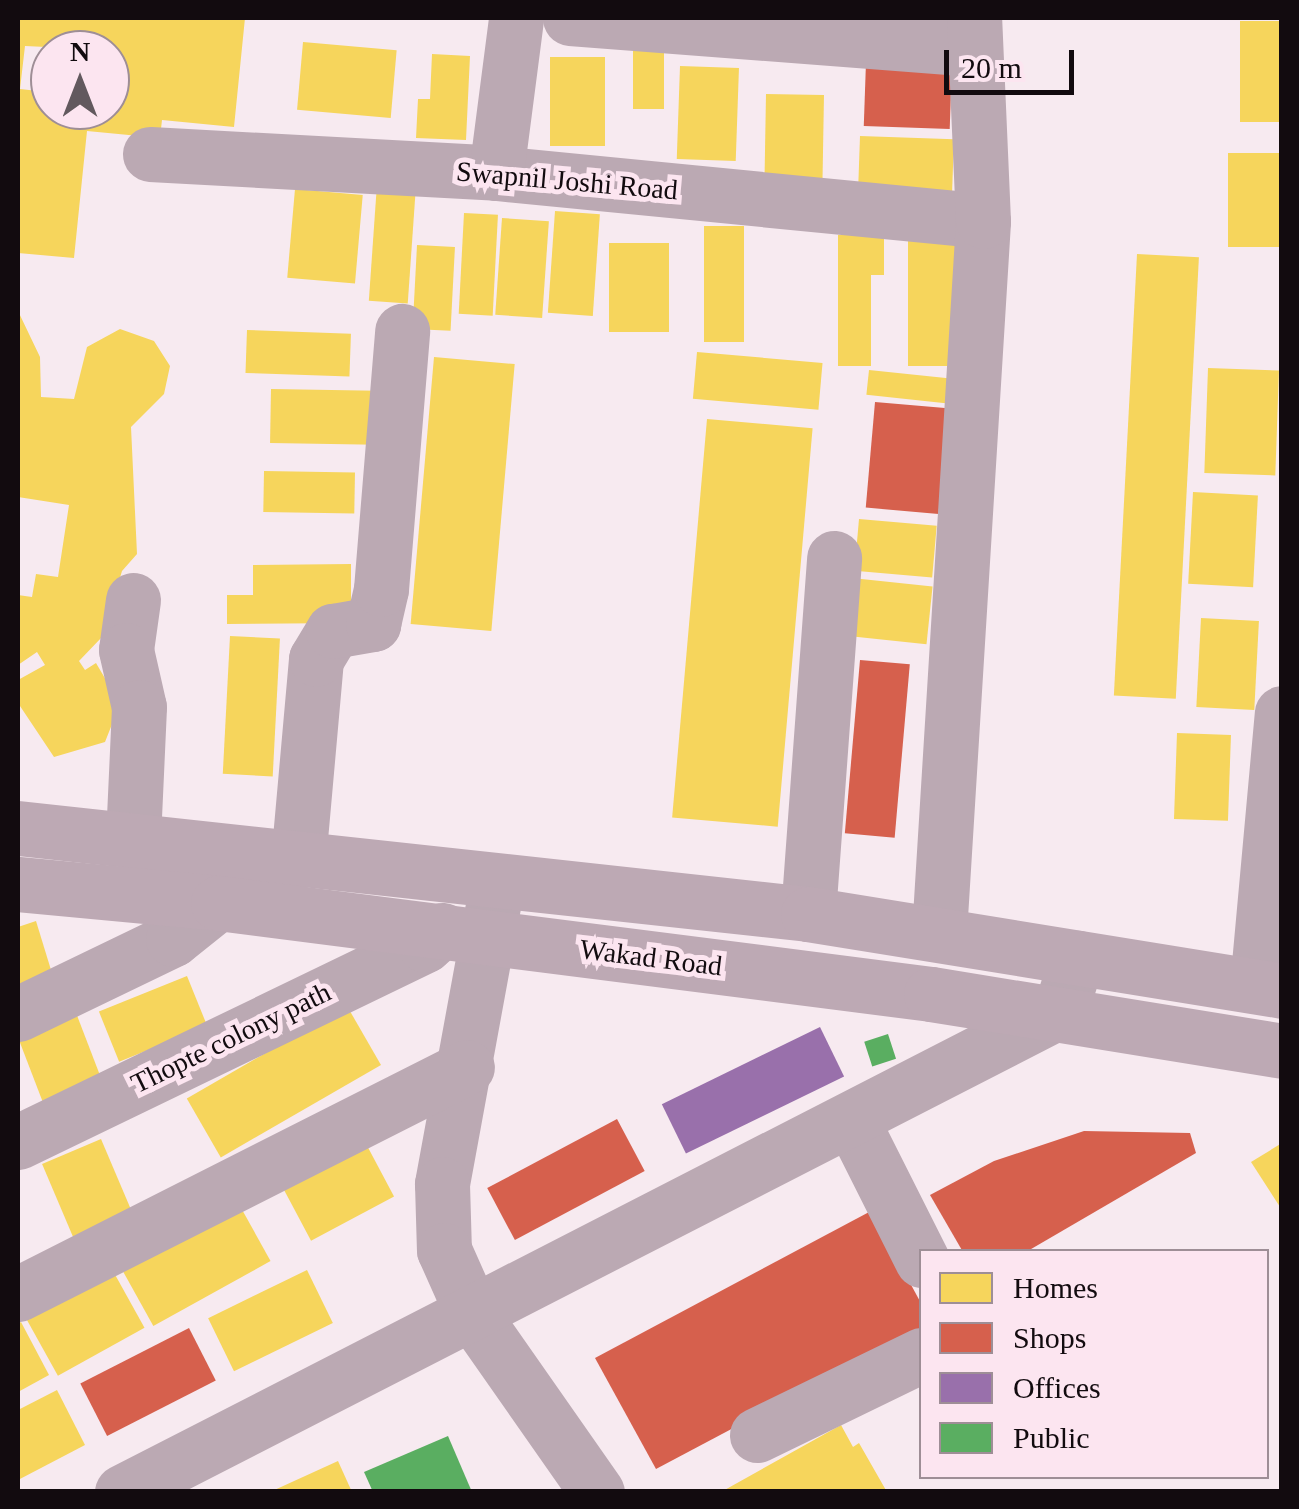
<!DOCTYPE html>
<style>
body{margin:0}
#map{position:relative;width:1299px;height:1509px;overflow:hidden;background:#f7eaf0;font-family:"Times New Roman",serif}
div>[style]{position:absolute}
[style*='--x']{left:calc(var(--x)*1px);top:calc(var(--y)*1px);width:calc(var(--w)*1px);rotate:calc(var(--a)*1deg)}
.homes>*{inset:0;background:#f6d55c;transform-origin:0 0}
.shops>*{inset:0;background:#d6604d;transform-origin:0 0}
.offices>*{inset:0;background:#9970ab;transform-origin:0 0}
.public>*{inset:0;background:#5aae61;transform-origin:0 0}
.minor>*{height:55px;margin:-27.5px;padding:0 27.5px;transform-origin:27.5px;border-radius:27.5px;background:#bba9b3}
.major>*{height:55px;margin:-27.5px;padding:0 27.5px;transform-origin:27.5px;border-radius:27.5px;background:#bda9b4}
span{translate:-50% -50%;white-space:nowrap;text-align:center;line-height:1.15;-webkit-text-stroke:10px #fce5f0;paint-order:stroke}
.street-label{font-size:28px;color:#120b0f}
.frame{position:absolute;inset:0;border:20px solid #120b0f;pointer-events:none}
.legend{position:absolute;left:919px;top:1249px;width:350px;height:230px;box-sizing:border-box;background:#fce5f0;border:2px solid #9e8e96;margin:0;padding:12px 18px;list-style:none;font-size:30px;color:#120b0f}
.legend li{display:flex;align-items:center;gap:20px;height:50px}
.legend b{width:50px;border:2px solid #9e8e96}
.north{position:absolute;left:30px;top:30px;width:100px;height:100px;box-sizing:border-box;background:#fce5f0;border:2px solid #9e8e96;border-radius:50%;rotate:0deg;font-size:28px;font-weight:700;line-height:40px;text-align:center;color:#120b0f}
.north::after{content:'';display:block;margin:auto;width:35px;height:45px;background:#62595e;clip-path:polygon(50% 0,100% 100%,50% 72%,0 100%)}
.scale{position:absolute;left:944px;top:50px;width:130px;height:45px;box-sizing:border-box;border:5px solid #120b0f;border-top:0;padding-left:12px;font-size:30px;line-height:35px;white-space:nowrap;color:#120b0f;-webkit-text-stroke:8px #fce5f0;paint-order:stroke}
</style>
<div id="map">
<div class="homes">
<i style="clip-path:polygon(evenodd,20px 18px,245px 18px,234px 127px,162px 120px,160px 138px,87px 131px,74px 258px,18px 253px,20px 18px,25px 46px,110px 50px,110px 110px,50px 110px,50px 68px,41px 67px,38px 91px,20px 89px,25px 46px)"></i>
<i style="left:1282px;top:21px;width:101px;height:42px;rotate:90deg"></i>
<i style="left:303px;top:42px;width:94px;height:68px;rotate:5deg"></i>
<i style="left:633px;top:48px;width:31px;height:61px"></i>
<i style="clip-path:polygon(432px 54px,470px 56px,466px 140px,416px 138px,418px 99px,430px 99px)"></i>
<i style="left:550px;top:57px;width:55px;height:89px"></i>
<i style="left:680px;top:66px;width:59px;height:93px;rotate:2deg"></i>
<i style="left:766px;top:94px;width:58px;height:86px;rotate:1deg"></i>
<i style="left:860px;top:136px;width:94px;height:62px;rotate:2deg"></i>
<i style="left:1228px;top:153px;width:54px;height:94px"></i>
<i style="left:377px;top:184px;width:39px;height:117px;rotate:4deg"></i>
<i style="left:295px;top:189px;width:68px;height:89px;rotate:5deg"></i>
<i style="left:555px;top:211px;width:45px;height:102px;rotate:4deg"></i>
<i style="left:464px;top:213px;width:34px;height:101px;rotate:3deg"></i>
<i style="left:502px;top:218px;width:47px;height:97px;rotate:4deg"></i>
<i style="left:704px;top:226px;width:40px;height:116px"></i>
<i style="clip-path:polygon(838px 235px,884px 235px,884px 275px,871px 275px,871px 366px,838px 366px)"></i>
<i style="left:908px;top:236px;width:48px;height:130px"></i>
<i style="left:609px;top:243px;width:60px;height:89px"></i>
<i style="left:417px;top:245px;width:38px;height:84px;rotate:3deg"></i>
<i style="left:1137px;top:254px;width:62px;height:442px;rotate:3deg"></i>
<i style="clip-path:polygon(18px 311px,40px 357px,41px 397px,74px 399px,87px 347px,120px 329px,154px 341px,170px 366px,164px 394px,131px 427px,137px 554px,122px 571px,102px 637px,79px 661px,85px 670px,96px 663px,120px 704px,105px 742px,54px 757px,18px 703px,18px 680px,45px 665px,37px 652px,18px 665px,18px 595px,32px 597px,36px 574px,58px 577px,69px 505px,18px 497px)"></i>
<i style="left:247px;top:330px;width:104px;height:43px;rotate:2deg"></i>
<i style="left:697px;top:352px;width:126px;height:47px;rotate:5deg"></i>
<i style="left:434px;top:357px;width:81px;height:268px;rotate:5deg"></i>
<i style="left:1208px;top:368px;width:71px;height:105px;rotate:2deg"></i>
<i style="left:869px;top:370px;width:82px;height:25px;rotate:6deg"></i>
<i style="left:271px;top:389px;width:106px;height:54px;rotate:1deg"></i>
<i style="left:707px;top:419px;width:106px;height:400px;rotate:5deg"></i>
<i style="left:264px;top:471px;width:91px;height:41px;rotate:1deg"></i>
<i style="left:1193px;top:492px;width:65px;height:92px;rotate:3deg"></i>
<i style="left:859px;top:519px;width:78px;height:52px;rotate:5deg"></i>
<i style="clip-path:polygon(351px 564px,351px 623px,227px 624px,227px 595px,253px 595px,253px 565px)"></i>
<i style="left:852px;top:578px;width:81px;height:58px;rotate:6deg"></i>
<i style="left:1201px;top:618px;width:58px;height:89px;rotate:3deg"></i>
<i style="left:230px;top:636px;width:50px;height:138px;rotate:3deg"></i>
<i style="left:1177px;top:733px;width:54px;height:86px;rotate:2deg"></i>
<i style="clip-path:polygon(36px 921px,51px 970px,18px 985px,18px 927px)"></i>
<i style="left:187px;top:976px;width:54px;height:95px;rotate:68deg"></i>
<i style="left:73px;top:1005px;width:79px;height:63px;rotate:69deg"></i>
<i style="left:347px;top:1006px;width:68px;height:185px;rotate:60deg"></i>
<i style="left:101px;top:1139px;width:81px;height:64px;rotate:67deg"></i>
<i style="left:364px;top:1140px;width:64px;height:94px;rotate:62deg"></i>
<i style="clip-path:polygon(1282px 1143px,1282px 1210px,1251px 1162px)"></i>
<i style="left:240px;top:1206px;width:63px;height:134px;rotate:61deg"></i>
<i style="left:307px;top:1270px;width:59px;height:110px;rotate:64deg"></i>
<i style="left:113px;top:1271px;width:65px;height:99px;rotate:61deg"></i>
<i style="clip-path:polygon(21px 1322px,49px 1375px,18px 1392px,18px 1324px)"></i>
<i style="clip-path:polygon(57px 1390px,85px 1445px,18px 1480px,18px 1410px)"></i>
<i style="clip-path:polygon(841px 1425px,853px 1447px,859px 1443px,887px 1492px,721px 1492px)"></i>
<i style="clip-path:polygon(338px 1461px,352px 1492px,270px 1492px)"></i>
</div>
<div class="shops">
<i style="left:866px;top:62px;width:86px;height:64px;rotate:2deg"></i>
<i style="left:875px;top:402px;width:73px;height:106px;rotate:5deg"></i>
<i style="left:860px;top:660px;width:50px;height:174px;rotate:5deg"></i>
<i style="left:617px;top:1119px;width:59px;height:147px;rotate:62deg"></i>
<i style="clip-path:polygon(1084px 1131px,1190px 1133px,1196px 1153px,1026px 1252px,963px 1252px,930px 1195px,994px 1161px)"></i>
<i style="clip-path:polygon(871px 1211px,922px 1305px,922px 1328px,656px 1469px,595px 1358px)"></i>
<i style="left:189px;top:1328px;width:59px;height:122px;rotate:63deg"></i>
</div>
<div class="offices">
<i style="left:820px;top:1027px;width:55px;height:176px;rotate:64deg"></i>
</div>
<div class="public">
<i style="left:888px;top:1034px;width:26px;height:25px;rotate:72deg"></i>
<i style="clip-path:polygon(448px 1436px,472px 1492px,373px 1492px,364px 1472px)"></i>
</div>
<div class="minor">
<i style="--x:570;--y:18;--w:406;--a:4.4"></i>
<i style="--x:150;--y:154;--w:347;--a:3.1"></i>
<i style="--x:496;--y:173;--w:489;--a:5.6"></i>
<i style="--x:496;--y:173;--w:156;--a:-82.6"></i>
<i style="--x:133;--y:600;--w:50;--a:98"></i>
<i style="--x:126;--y:650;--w:58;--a:77.2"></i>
<i style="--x:139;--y:707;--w:132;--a:92.6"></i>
<i style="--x:298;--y:861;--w:203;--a:-84.9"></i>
<i style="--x:316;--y:659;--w:33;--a:-59"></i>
<i style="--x:333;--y:631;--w:41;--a:-9.9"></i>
<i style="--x:373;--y:624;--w:36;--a:-77"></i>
<i style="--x:381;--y:589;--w:259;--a:-85.3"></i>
<i style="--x:497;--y:884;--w:305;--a:100.4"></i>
<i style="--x:442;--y:1184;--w:66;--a:88.3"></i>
<i style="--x:444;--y:1250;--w:71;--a:66"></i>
<i style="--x:473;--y:1315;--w:216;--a:55"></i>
<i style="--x:808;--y:914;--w:357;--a:-85.8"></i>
<i style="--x:939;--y:933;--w:713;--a:-86.46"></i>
<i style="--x:983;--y:221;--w:203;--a:-92.5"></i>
<i style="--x:1257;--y:986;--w:274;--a:-84.8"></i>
<i style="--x:18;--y:1014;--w:172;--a:-25.8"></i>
<i style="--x:173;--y:939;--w:58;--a:-38.7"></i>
<i style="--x:851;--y:1119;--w:158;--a:63.3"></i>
<i style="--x:18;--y:1142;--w:452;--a:-25.8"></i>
<i style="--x:425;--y:945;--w:23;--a:-41"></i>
<i style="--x:18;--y:1294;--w:503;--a:-26.82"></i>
<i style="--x:757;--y:1435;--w:183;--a:-25.9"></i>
<i style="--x:122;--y:1492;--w:1054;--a:-27.15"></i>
<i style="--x:1060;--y:1011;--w:56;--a:-72.2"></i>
</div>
<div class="major">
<i style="--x:18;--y:828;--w:795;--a:6.21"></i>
<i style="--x:808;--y:914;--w:480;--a:9.2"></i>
<i style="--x:18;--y:884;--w:201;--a:5.4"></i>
<i style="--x:218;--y:903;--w:719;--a:7.27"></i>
<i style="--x:931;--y:994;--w:356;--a:9.2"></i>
</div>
<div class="street-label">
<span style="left:567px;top:181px;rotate:5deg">Swapnil Joshi Road</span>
<span style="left:651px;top:958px;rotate:7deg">Wakad Road</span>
<span style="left:231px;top:1038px;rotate:-26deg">Thopte colony path</span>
</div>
<div class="frame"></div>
<ul class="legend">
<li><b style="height:28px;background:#f6d55c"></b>Homes</li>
<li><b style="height:28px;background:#d6604d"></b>Shops</li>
<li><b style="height:28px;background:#9970ab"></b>Offices</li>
<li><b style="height:28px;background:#5aae61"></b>Public</li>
</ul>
<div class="north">N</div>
<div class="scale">20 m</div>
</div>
